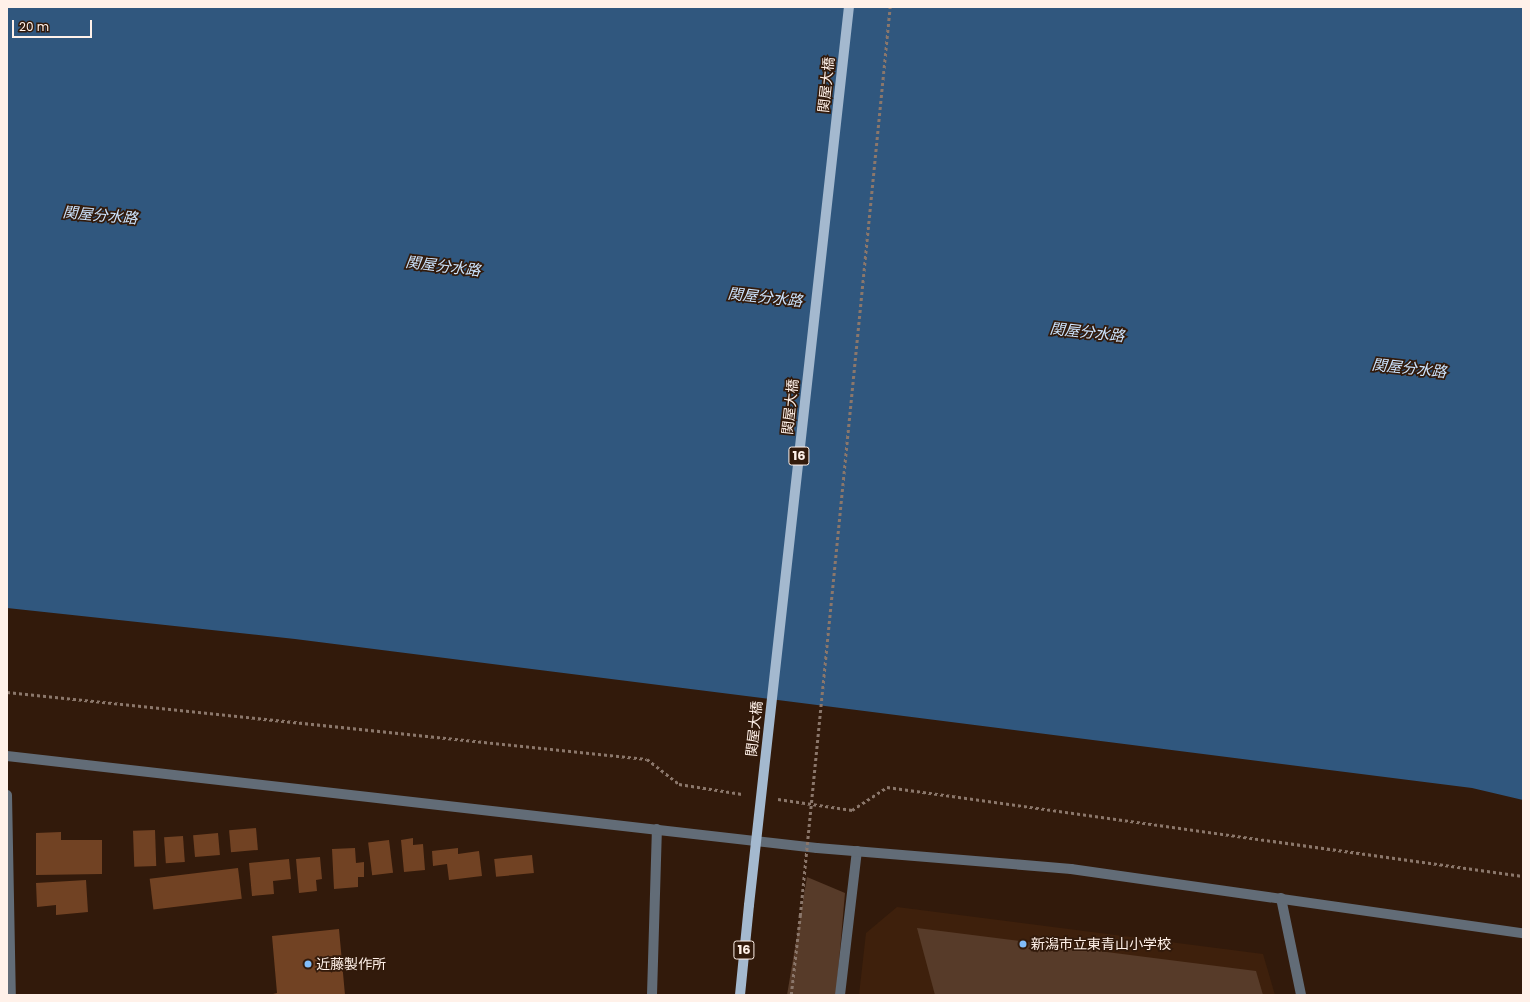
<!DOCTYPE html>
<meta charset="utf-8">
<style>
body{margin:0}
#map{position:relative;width:1530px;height:1002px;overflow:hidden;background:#321a0b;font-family:Poppins,"Noto Sans JP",sans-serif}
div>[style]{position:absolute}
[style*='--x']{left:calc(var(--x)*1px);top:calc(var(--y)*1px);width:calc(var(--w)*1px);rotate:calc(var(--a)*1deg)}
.built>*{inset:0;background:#3e200c}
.green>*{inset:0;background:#573b29}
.water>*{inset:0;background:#30577e}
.building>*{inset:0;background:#714223;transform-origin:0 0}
.path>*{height:2.5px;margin-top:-1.25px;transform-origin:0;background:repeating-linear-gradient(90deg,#8b776b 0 3px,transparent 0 6px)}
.minor>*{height:10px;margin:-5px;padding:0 5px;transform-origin:5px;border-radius:5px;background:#626c77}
.tertiary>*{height:10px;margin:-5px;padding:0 5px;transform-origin:5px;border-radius:5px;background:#626c77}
.primary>*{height:10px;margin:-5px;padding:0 5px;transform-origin:5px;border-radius:5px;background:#a4b9cf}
.path-bridge>*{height:2.5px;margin-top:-1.25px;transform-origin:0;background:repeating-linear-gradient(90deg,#8b776b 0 3px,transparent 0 6px)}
.primary-bridge>*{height:10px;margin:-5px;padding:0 5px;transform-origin:5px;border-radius:5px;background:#a4b9cf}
.dots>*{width:11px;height:11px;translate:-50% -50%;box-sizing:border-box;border:2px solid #321a0b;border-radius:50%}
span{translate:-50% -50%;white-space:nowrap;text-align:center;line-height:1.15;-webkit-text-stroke:3.5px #321a0b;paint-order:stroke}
.shield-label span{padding:1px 3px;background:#321a0b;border:1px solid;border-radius:3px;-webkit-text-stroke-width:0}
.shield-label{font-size:13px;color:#fff1e9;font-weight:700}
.street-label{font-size:14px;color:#fff1e9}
.poi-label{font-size:14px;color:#fff1e9}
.left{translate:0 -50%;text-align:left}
.water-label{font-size:15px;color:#cde5ff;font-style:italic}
.frame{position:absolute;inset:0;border:8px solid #fff1e9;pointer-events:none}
.scale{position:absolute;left:12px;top:20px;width:80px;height:18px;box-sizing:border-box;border:2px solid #fff1e9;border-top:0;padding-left:5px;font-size:12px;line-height:14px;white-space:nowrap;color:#fff1e9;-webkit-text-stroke:3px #321a0b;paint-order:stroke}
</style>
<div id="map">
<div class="built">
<i style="clip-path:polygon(897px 907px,1263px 954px,1275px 995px,859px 995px,866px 933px)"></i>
</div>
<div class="green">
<i style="clip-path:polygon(807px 877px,845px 893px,836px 995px,787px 995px)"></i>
<i style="clip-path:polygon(917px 928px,1256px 971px,1263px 995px,935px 995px)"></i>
</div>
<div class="water">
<i style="clip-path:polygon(7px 7px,1523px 7px,1523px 800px,1472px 788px,295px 639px,7px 608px)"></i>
</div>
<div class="building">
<i style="left:256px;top:828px;width:22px;height:27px;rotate:85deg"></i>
<i style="left:155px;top:830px;width:36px;height:22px;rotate:88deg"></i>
<i style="clip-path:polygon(61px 832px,61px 840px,102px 840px,102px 874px,36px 875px,36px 833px)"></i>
<i style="left:218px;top:833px;width:22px;height:25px;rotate:85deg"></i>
<i style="left:183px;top:836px;width:26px;height:19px;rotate:86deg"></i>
<i style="clip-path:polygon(413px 838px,413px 845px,423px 844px,425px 870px,404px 872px,401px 840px)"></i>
<i style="left:389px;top:840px;width:33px;height:21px;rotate:83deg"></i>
<i style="clip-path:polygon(355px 848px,356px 863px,364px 862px,364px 877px,358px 877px,358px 887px,334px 889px,332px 849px)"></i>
<i style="clip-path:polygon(458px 848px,458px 854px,479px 851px,482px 876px,449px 880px,447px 864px,433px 866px,432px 851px)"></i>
<i style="left:532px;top:855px;width:18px;height:38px;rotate:84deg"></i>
<i style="clip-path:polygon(320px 857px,322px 879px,316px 880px,317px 891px,299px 893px,296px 859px)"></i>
<i style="clip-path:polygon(289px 859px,291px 879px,273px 881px,274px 894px,252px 896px,249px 863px)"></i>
<i style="left:238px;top:868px;width:31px;height:89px;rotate:83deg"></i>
<i style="clip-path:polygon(86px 880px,88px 912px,56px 915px,56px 905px,37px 907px,36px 883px)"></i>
<i style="clip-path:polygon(339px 929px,345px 995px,269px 995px,277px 993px,272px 936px)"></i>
</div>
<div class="path">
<i style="--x:7;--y:692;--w:643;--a:5.98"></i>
<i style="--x:647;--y:759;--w:41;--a:38"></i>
<i style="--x:679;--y:784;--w:64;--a:9"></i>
<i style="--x:778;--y:799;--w:75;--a:8.5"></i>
<i style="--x:852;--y:810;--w:42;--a:-33.3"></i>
<i style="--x:887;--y:787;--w:642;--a:7.97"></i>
<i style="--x:791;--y:995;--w:80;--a:-83.5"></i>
</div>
<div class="minor">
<i style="--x:1281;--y:898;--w:99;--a:78.3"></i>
<i style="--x:652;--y:995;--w:166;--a:-88.3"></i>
<i style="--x:840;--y:995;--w:145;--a:-83.3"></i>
</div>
<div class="tertiary">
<i style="--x:7;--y:756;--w:815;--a:6.48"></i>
<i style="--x:817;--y:848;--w:255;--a:4.7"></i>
<i style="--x:1071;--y:869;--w:457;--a:8.1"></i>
<i style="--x:7;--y:795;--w:200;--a:88.9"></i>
</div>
<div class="primary">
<i style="--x:740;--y:995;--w:90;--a:-84.3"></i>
</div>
<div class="path-bridge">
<i style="--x:800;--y:916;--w:913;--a:-84.35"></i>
</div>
<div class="primary-bridge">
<i style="--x:749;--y:905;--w:904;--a:-83.65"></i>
</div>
<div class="dots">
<i style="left:1023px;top:944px;background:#81bdfa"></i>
<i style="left:308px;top:964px;background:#81bdfa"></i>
</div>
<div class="shield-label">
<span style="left:799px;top:456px">16</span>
<span style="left:744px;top:950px">16</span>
</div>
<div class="street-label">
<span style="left:826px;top:85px;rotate:-84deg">関屋大橋</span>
<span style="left:790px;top:407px;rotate:-84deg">関屋大橋</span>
<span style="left:754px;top:729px;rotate:-84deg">関屋大橋</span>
</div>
<div class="poi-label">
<span class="left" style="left:1031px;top:944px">新潟市立東青山小学校</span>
<span class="left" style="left:316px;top:964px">近藤製作所</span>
</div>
<div class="water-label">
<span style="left:100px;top:215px;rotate:5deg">関屋分水路</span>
<span style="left:443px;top:266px;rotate:7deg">関屋分水路</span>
<span style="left:765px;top:297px;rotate:6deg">関屋分水路</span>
<span style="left:1087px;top:332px;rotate:6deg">関屋分水路</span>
<span style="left:1409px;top:368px;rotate:6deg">関屋分水路</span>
</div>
<div class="frame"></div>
<div class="scale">20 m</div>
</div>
